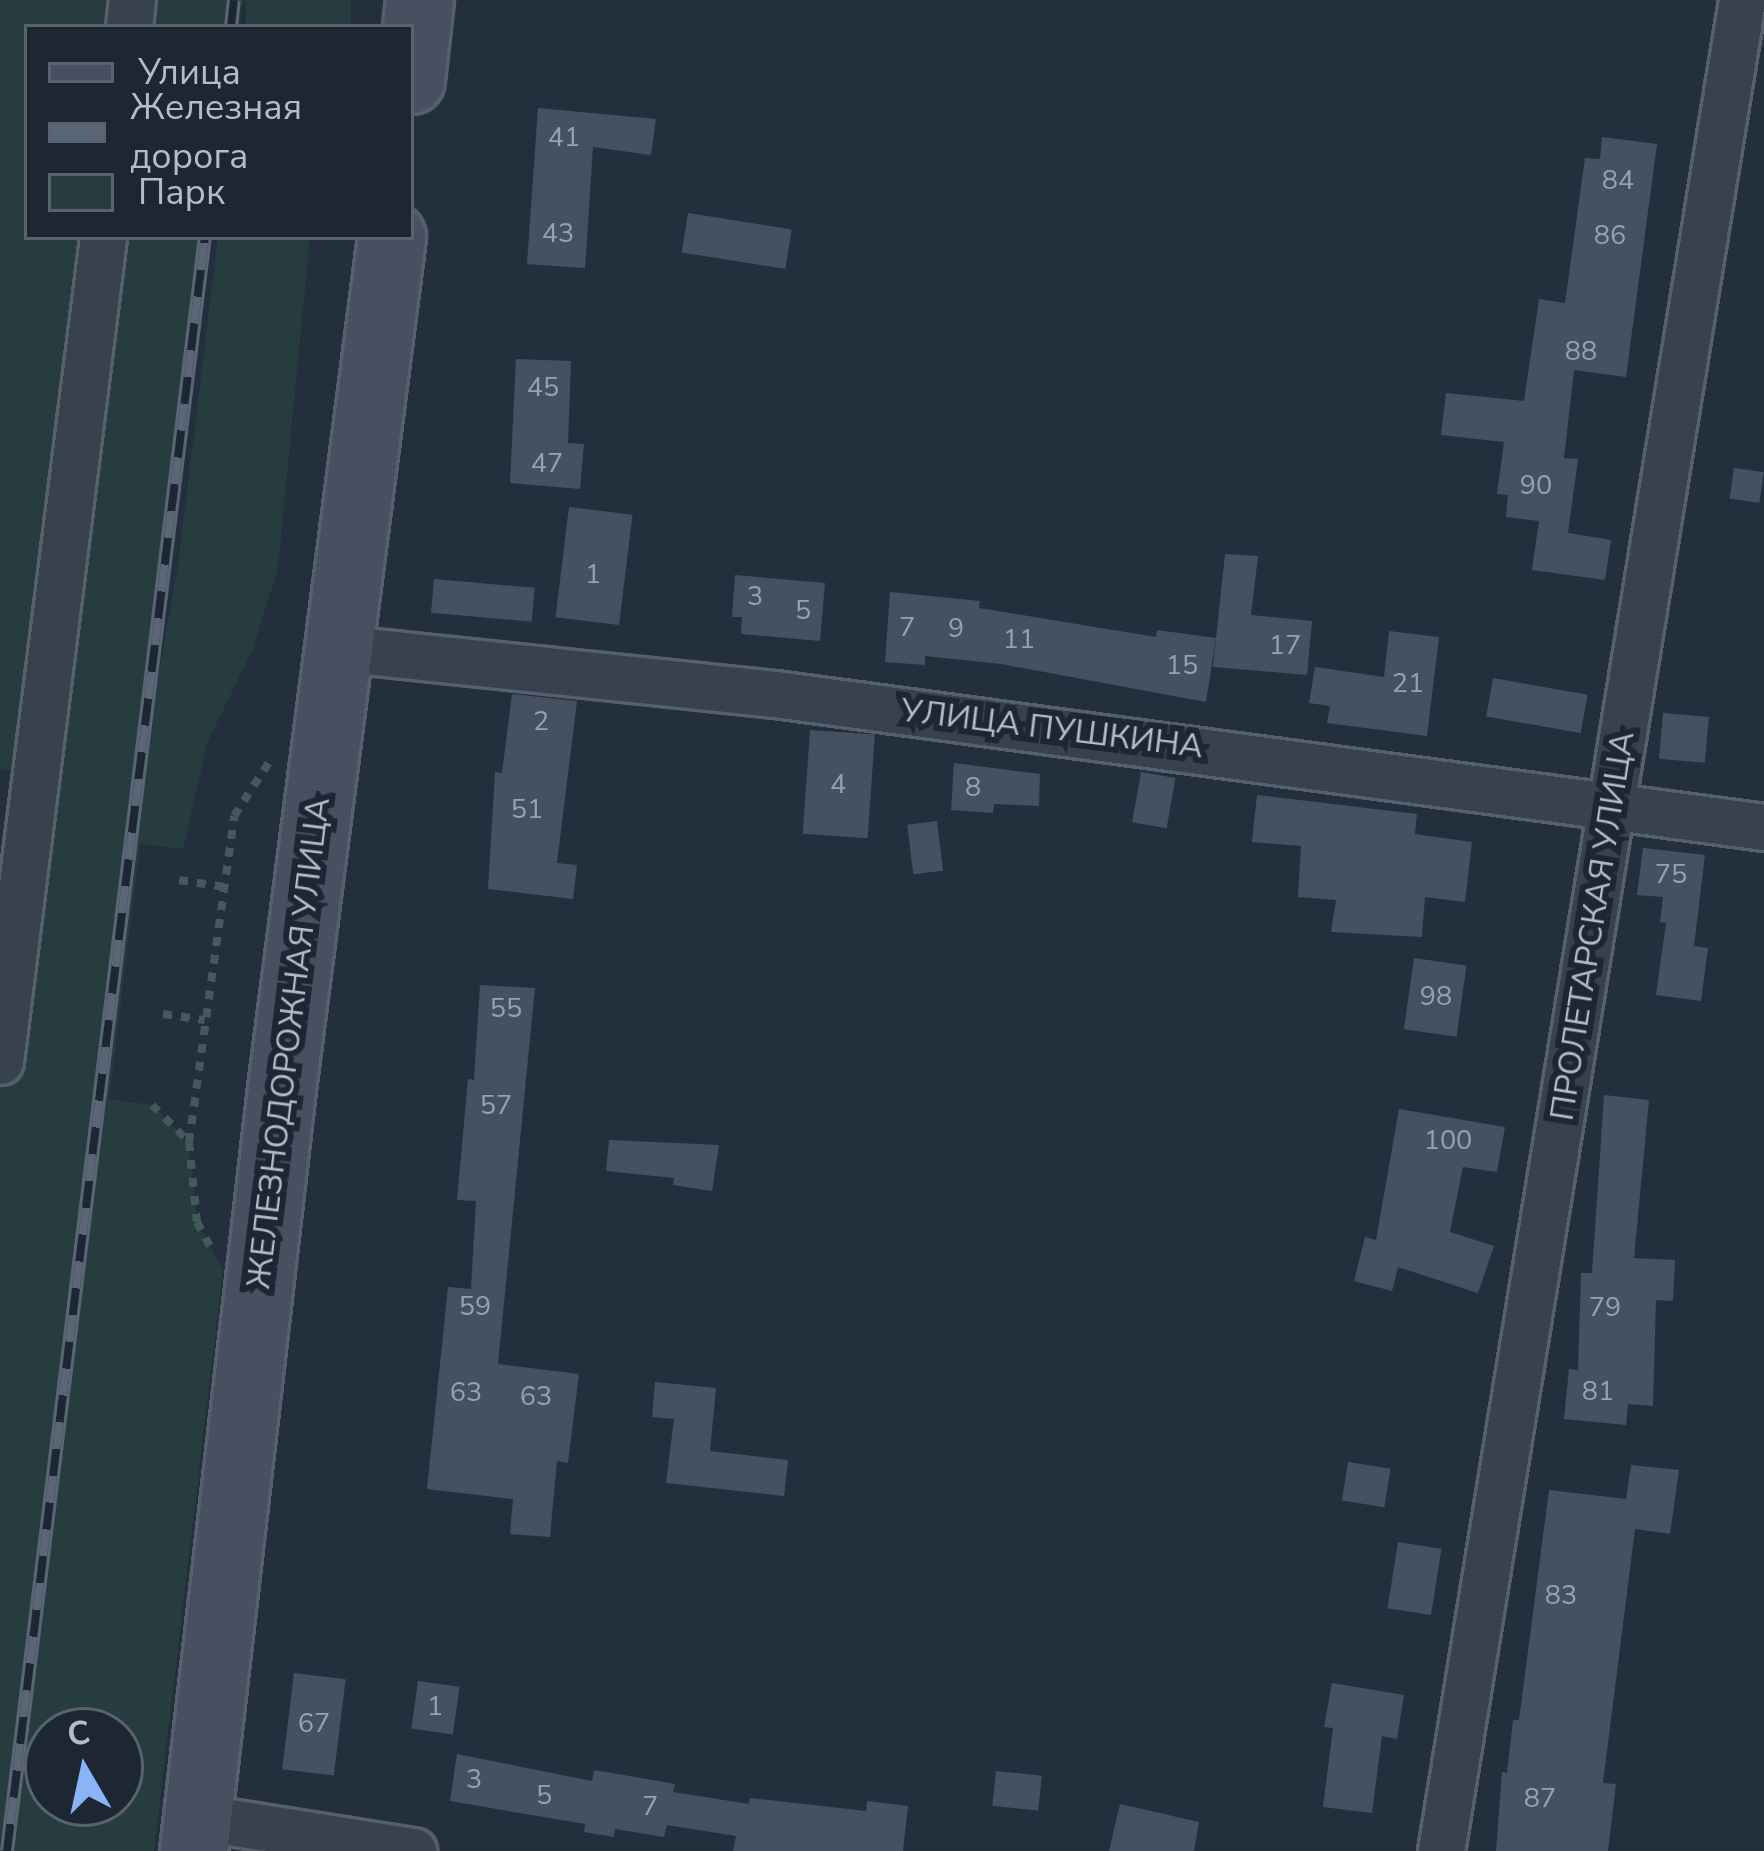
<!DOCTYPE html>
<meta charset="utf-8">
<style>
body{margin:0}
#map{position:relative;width:1764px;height:1851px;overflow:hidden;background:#242f3e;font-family:"Nunito Sans",sans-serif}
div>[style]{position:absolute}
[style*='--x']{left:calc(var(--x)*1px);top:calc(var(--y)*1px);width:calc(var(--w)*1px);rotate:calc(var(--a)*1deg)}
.green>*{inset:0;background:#263c3f;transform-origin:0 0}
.building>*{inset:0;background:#455162;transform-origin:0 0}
.path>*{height:8px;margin-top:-4px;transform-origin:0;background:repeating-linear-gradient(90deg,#44595c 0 9px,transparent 0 18px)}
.roads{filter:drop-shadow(3px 0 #565f6c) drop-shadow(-3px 0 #565f6c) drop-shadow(0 3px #565f6c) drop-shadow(0 -3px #565f6c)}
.minor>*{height:45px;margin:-22.5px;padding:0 22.5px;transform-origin:22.5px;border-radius:22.5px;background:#38414e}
.secondary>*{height:66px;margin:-33px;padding:0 33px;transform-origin:33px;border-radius:33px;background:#465061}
.rail>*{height:14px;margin-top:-7px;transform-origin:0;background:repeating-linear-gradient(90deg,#1d2633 0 27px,#5a6575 0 54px);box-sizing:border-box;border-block:3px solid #5a6575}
span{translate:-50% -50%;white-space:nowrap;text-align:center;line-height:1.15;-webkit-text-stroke:12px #1d2633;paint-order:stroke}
.number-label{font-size:27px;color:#98a1af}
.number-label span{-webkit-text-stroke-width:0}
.street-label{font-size:33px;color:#b4bcc9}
.legend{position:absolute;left:24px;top:24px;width:390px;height:216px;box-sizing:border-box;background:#1d2633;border:3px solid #59626f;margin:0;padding:15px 21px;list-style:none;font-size:36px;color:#b4bcc9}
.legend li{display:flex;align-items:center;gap:24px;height:60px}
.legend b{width:60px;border:3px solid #59626f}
.north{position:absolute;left:24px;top:1707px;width:120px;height:120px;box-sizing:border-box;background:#1d2633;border:3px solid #59626f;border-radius:50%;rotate:351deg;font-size:33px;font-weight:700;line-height:48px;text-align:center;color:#b4bcc9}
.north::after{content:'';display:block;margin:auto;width:42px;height:54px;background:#8ab4f8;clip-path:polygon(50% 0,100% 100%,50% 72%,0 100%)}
</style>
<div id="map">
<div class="green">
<i style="clip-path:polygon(evenodd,0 0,243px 0,239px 27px,27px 27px,27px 237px,212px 237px,149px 732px,178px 564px,218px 237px,310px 237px,278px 568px,253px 649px,208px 741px,183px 849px,140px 844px,109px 1099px,152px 1105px,189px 1142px,197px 1222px,223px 1270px,154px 1851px,0 1851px,0 1061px,36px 776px,0 769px,0 0,48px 1731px,120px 1731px,120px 1803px,48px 1803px,48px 1731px)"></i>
<i style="left:246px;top:0;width:105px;height:27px"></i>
</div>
<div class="building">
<i style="clip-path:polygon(538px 108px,656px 119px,651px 155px,593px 147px,585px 268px,527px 264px)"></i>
<i style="clip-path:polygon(1602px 137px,1657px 144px,1626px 377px,1574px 370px,1564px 458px,1578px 459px,1568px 533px,1611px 540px,1605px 580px,1532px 570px,1539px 521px,1506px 517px,1508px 495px,1497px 494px,1504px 442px,1441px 435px,1446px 393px,1524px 401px,1539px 299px,1565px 303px,1585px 158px,1600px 159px)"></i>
<i style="left:688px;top:213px;width:105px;height:40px;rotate:9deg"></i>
<i style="clip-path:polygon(516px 359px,571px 361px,568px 443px,584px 444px,580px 489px,510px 483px)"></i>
<i style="left:1734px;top:468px;width:30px;height:31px;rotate:8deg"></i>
<i style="left:569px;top:507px;width:64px;height:111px;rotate:7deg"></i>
<i style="clip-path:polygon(1225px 554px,1258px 556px,1251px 615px,1312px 621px,1307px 675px,1213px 667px)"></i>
<i style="clip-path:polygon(735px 575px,825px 583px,820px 641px,741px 634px,742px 617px,732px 617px)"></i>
<i style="left:434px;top:579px;width:101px;height:34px;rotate:5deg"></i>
<i style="clip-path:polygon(890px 592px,980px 601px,979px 608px,1156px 637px,1157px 630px,1216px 638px,1206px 702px,1001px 664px,925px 656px,925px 665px,885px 662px)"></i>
<i style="clip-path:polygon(1389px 631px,1439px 637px,1427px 736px,1327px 723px,1330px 706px,1309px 703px,1315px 667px,1384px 677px)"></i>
<i style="left:1493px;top:678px;width:96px;height:39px;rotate:10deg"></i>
<i style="clip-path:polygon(512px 694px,577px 701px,557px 863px,577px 865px,573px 899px,488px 889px,495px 772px,502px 773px)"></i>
<i style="left:1663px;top:713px;width:46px;height:46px;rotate:5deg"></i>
<i style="left:810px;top:730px;width:65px;height:104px;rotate:4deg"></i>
<i style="clip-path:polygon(954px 763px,1040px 774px,1039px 806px,994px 804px,993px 813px,951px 810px)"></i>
<i style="left:1141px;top:772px;width:35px;height:51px;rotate:10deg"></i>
<i style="clip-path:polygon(1257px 795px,1417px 814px,1415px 834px,1472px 842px,1465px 902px,1425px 897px,1422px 937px,1331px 932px,1336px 900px,1298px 897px,1301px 846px,1252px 842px)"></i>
<i style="left:937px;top:821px;width:50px;height:30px;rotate:83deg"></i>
<i style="clip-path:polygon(1643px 848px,1705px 855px,1694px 946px,1708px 948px,1701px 1001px,1656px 995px,1666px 923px,1660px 922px,1663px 897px,1637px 895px)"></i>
<i style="left:1414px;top:958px;width:53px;height:72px;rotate:8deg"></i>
<i style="clip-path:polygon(480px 985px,535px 988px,498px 1364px,579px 1374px,568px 1463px,557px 1461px,550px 1537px,510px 1534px,513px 1499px,427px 1489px,448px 1287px,471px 1289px,476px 1201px,457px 1200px,468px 1079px,474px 1080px)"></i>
<i style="clip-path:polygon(1604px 1095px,1649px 1100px,1634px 1258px,1675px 1260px,1673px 1301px,1656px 1300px,1653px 1406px,1628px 1404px,1626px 1425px,1564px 1419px,1569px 1369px,1578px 1370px,1581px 1273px,1592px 1273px)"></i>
<i style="clip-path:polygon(1399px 1109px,1505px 1127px,1497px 1172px,1463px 1167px,1450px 1232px,1494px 1246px,1478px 1293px,1398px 1267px,1392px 1291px,1354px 1281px,1365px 1237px,1376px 1240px)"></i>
<i style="clip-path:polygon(609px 1140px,719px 1145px,712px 1191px,673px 1185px,674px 1178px,606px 1171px)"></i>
<i style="clip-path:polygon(655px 1382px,716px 1388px,710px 1451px,788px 1460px,784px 1496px,666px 1483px,674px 1419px,652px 1417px)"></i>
<i style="left:1348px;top:1462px;width:43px;height:39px;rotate:9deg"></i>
<i style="clip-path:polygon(1631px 1465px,1679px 1470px,1670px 1534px,1635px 1529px,1603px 1783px,1616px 1784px,1608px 1851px,1496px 1851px,1502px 1772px,1507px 1773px,1513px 1720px,1519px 1720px,1549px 1490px,1626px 1499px)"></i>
<i style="left:1398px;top:1542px;width:44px;height:67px;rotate:9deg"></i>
<i style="left:294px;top:1673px;width:52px;height:97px;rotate:7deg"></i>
<i style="left:418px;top:1681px;width:42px;height:48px;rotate:8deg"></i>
<i style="clip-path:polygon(1332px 1683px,1404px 1695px,1397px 1739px,1382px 1736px,1372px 1813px,1323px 1807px,1333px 1728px,1324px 1727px)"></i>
<i style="clip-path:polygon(457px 1754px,592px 1781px,594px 1770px,647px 1779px,675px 1784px,673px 1792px,749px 1804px,750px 1798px,866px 1811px,867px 1801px,908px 1806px,903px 1851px,733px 1851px,736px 1836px,667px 1825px,664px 1837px,615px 1829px,614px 1837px,584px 1832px,585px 1824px,450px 1801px)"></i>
<i style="left:996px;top:1771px;width:46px;height:35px;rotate:6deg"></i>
<i style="clip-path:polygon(1120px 1804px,1199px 1822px,1194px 1851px,1109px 1851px)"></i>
</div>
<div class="path">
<i style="--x:179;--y:880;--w:46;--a:8.8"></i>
<i style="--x:163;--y:1014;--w:42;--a:8.1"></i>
<i style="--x:152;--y:1105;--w:52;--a:45"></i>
<i style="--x:189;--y:1142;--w:80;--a:84.3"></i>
<i style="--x:197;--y:1222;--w:27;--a:62"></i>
<i style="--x:189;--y:1142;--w:329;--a:-82.1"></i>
<i style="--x:234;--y:816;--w:66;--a:-56.8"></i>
</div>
<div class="roads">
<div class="minor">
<i style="--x:129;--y:27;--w:27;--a:-84"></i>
<i style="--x:337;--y:648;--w:440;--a:6"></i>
<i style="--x:775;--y:694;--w:998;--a:7.66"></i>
<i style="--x:0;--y:1061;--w:830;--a:-82.87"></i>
<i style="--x:198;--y:1817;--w:218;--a:9"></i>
<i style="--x:1441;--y:1851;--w:1875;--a:-80.76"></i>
</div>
<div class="secondary">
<i style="--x:411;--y:80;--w:81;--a:-83.6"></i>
<i style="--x:194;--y:1851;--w:767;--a:-83.41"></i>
<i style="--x:282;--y:1089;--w:859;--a:-82.64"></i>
</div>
</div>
<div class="rail">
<i style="--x:231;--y:27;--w:27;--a:-84"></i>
<i style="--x:7;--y:1851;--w:1626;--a:-83.01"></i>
</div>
<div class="number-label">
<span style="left:564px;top:138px">41</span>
<span style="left:1618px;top:181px">84</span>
<span style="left:558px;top:234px">43</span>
<span style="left:1610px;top:236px">86</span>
<span style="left:1581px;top:352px">88</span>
<span style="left:543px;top:388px">45</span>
<span style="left:547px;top:464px">47</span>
<span style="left:1536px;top:486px">90</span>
<span style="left:593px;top:575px">1</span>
<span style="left:755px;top:597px">3</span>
<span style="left:803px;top:611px">5</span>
<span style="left:907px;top:628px">7</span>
<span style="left:956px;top:629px">9</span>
<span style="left:1019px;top:640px">11</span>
<span style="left:1285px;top:646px">17</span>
<span style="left:1182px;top:666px">15</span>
<span style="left:1408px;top:684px">21</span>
<span style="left:541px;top:722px">2</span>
<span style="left:838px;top:785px">4</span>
<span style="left:973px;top:788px">8</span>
<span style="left:527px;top:810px">51</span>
<span style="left:1671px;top:875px">75</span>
<span style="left:1436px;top:997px">98</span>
<span style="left:506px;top:1009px">55</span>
<span style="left:496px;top:1106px">57</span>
<span style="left:1448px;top:1141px">100</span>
<span style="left:475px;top:1307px">59</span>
<span style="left:1605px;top:1308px">79</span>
<span style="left:1598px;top:1392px">81</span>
<span style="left:466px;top:1393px">63</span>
<span style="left:536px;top:1397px">63</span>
<span style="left:1561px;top:1596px">83</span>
<span style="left:435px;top:1707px">1</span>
<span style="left:314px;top:1724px">67</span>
<span style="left:474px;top:1780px">3</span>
<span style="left:544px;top:1796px">5</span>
<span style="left:1540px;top:1799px">87</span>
<span style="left:650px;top:1807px">7</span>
</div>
<div class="street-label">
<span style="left:1052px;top:729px;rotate:7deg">УЛИЦА ПУШКИНА</span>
<span style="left:1593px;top:926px;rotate:-81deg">ПРОЛЕТАРСКАЯ УЛИЦА</span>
<span style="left:289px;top:1043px;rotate:-83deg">ЖЕЛЕЗНОДОРОЖНАЯ УЛИЦА</span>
</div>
<ul class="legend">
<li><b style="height:15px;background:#465061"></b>Улица</li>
<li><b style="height:15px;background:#5a6575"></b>Железная дорога</li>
<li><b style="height:33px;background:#263c3f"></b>Парк</li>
</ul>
<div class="north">С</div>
</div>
